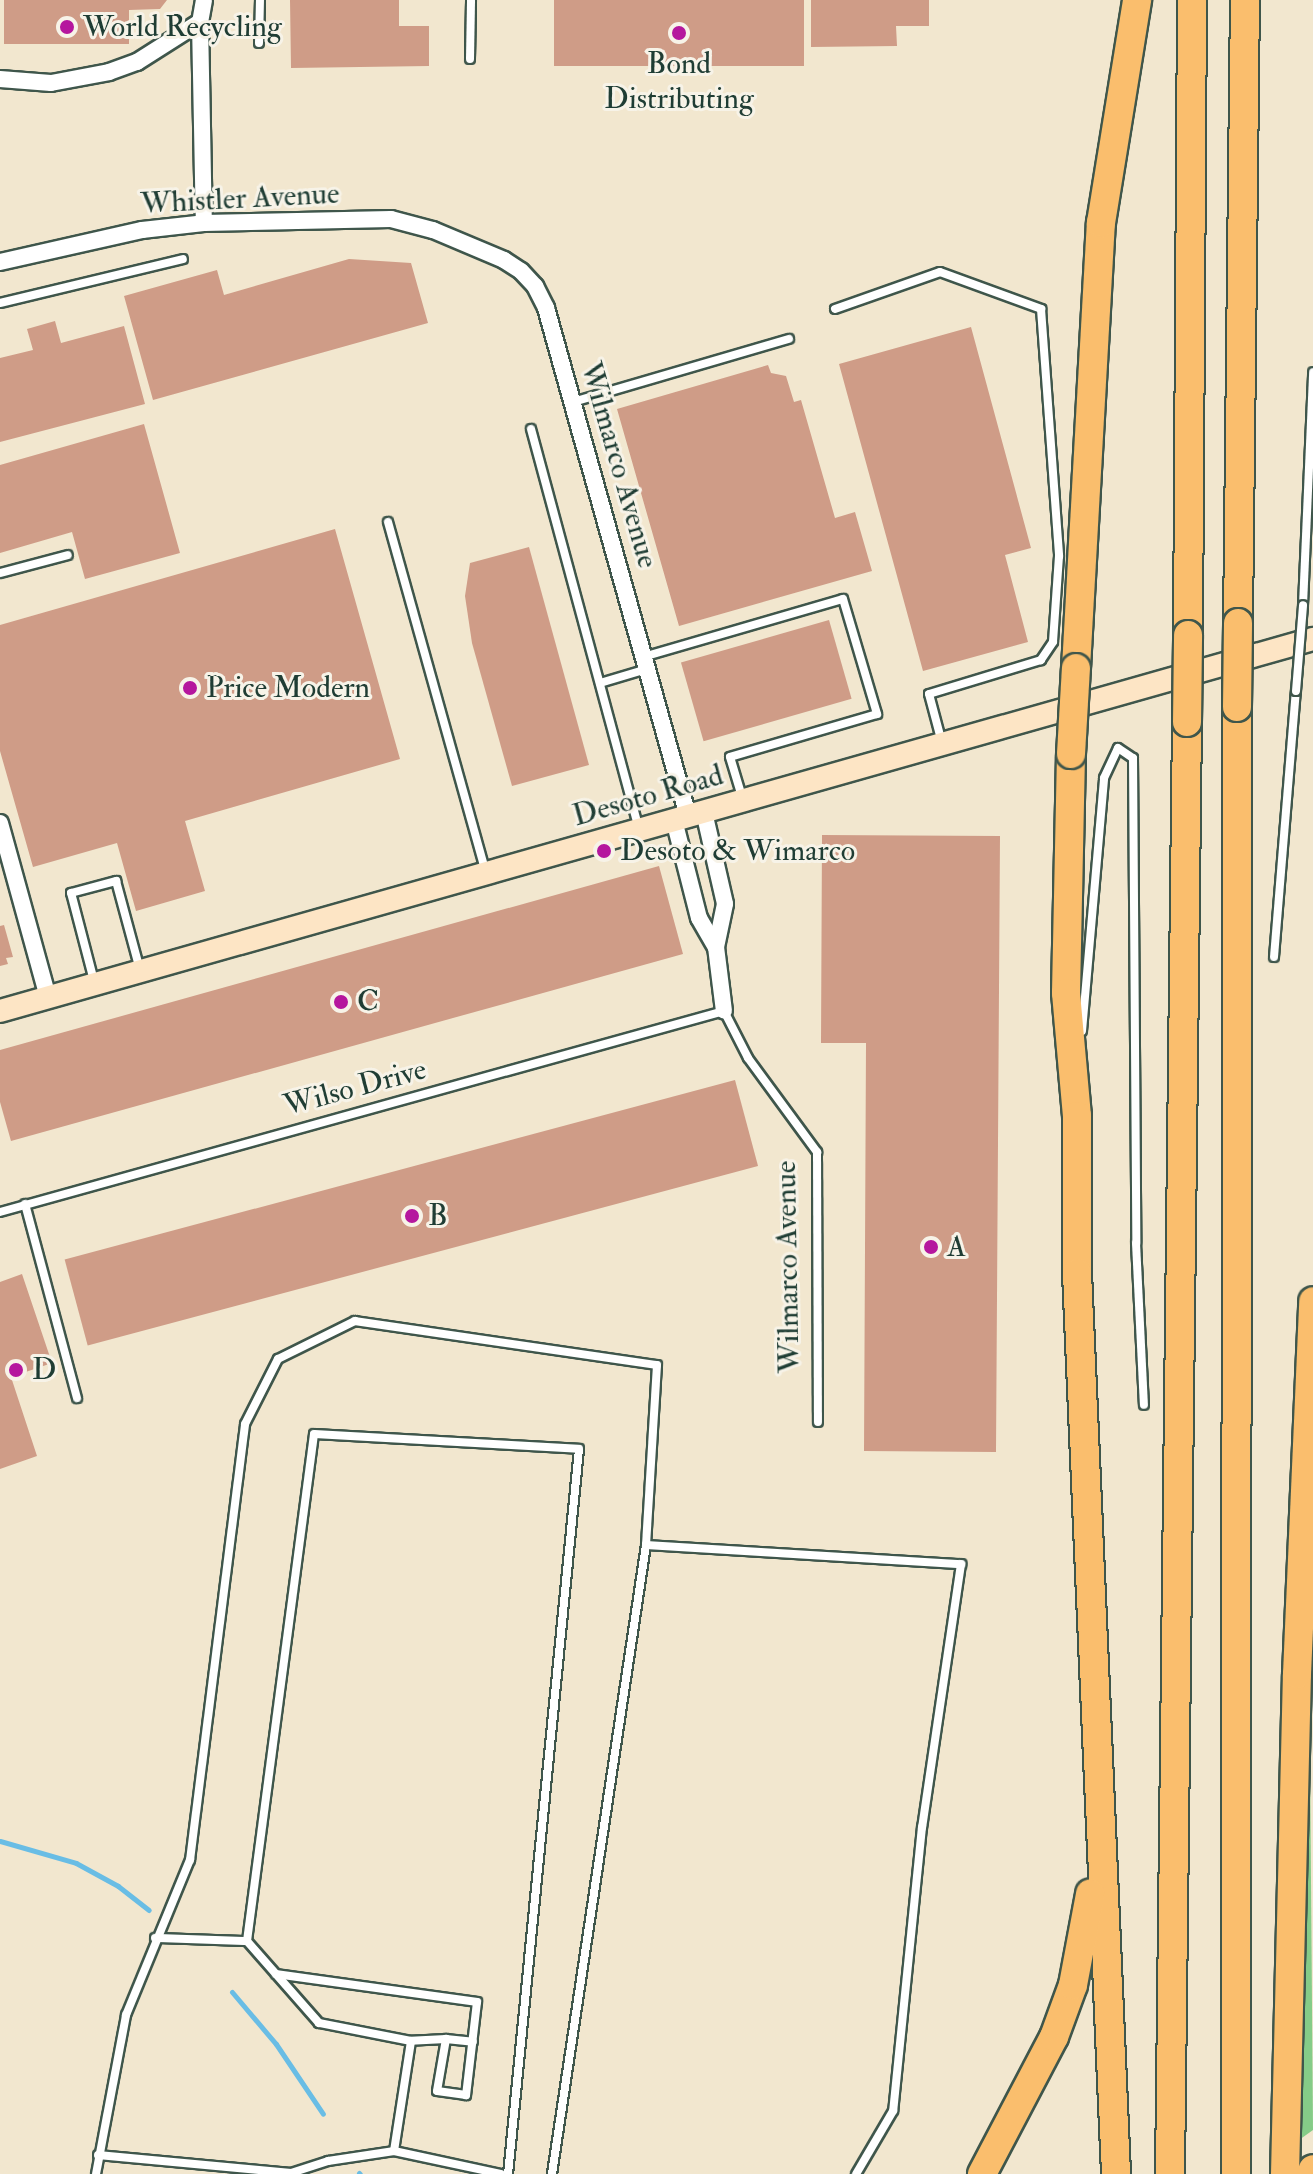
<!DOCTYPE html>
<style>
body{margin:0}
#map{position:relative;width:1313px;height:2174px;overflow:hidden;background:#f2e7cf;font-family:"IM FELL Double Pica",serif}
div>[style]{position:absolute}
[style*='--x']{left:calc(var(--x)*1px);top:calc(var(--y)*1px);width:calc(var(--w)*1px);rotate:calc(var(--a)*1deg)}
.green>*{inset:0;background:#85cc88}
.stream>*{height:5px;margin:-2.5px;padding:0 2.5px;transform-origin:2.5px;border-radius:2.5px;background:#69bde5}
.building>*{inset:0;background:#cf9c87;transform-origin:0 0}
.roads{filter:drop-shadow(2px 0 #3f564b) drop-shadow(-2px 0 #3f564b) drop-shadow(0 2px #3f564b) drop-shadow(0 -2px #3f564b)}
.lane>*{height:8px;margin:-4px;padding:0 4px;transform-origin:4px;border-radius:4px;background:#fff}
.street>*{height:16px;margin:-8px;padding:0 8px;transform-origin:8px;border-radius:8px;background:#fff}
.secondary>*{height:22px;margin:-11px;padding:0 11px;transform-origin:11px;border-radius:11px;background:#fde5c5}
.highway>*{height:28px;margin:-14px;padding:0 14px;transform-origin:14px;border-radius:14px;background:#fabe6d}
.bridges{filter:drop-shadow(2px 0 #3f564b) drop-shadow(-2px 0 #3f564b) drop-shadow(0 2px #3f564b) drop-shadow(0 -2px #3f564b)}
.lane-bridge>*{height:8px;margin:-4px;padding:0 4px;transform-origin:4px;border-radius:4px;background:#fff}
.highway-bridge>*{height:28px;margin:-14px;padding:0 14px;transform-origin:14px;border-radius:14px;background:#fabe6d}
.dots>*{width:22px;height:22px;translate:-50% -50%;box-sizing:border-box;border:4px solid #f7f3e8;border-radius:50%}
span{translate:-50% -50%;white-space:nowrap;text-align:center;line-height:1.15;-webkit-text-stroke:6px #f7f3e8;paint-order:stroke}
.poi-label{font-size:30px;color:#1f3d34}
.left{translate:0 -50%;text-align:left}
.street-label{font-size:30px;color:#1f3d34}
</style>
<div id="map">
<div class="green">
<i style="clip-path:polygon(1310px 1755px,1313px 2130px,1299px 2140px)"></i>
</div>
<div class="stream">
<i style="--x:0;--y:1841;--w:79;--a:16.1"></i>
<i style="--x:76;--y:1863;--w:48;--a:28.7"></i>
<i style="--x:118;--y:1886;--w:39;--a:38"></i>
<i style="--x:232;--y:1992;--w:68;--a:49.8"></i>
<i style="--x:276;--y:2044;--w:84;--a:56.1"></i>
<i style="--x:359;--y:2173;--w:1;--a:45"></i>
</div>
<div class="building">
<i style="clip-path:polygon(4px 0,167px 0,160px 9px,129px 10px,129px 44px,4px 44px)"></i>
<i style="clip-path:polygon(290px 0,399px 0,399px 26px,429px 26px,429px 66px,291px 68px)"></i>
<i style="left:554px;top:0;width:250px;height:66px"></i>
<i style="clip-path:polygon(811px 0,929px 0,929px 26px,896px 26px,897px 46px,811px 47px)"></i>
<i style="clip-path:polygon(349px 259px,411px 263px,428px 323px,153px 400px,124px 296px,217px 270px,224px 295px)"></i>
<i style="clip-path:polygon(55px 321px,61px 343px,124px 326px,145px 404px,0 442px,0 358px,33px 350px,27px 329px)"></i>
<i style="clip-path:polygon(971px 327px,1031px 548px,1005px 555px,1028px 642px,923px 671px,839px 364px)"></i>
<i style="clip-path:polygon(768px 365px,771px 373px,786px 376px,794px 402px,801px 400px,835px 518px,855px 512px,872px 571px,679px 626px,617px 409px)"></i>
<i style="clip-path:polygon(144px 424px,180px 553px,85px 579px,72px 532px,0 553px,0 465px)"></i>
<i style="clip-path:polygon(335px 529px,400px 759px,185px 821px,205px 891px,136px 911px,117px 843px,33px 867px,0 751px,0 625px)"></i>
<i style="clip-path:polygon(529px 547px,589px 765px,512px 786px,472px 643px,465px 596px,470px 563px)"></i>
<i style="left:829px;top:620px;width:82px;height:154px;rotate:74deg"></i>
<i style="clip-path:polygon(822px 835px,1000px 836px,996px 1452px,864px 1451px,866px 1043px,821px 1043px)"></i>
<i style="clip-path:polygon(659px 866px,683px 954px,11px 1141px,0 1102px,0 1050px)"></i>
<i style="clip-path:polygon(4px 925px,13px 957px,6px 958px,8px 964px,0 966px,0 926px)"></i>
<i style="left:735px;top:1080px;width:89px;height:694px;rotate:75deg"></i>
<i style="clip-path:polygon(22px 1274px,52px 1363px,11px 1377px,37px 1456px,0 1469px,0 1282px)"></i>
</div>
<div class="roads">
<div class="lane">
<i style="--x:259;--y:43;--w:43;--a:-88.7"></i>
<i style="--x:470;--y:59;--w:59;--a:-89"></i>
<i style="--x:0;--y:303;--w:188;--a:-13.5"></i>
<i style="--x:835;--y:309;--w:111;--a:-19.4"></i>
<i style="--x:940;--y:272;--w:108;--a:20.1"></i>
<i style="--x:1041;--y:309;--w:248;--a:85.8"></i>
<i style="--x:1059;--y:556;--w:86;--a:94"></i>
<i style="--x:1053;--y:642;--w:22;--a:124"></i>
<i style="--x:1041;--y:660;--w:117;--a:163.1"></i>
<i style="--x:929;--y:694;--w:51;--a:75.1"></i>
<i style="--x:573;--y:402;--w:225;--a:-16.3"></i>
<i style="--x:531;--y:429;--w:414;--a:74.9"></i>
<i style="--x:388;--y:522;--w:363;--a:74.4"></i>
<i style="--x:0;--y:573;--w:70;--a:-14.8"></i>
<i style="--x:1303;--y:605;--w:233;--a:-87.5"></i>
<i style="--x:643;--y:657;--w:208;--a:-16.2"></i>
<i style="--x:843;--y:599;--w:120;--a:73.5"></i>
<i style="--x:877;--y:714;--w:153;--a:163.7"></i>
<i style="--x:730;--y:757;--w:45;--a:73.2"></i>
<i style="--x:600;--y:683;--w:49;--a:-16.6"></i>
<i style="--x:1274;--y:957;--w:267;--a:-85.3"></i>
<i style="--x:94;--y:981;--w:91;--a:-104.6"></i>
<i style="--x:71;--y:893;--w:47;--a:-14.9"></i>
<i style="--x:116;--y:881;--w:92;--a:74.9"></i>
<i style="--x:1082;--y:1031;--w:254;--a:-85"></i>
<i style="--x:1104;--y:778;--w:33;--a:-65"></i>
<i style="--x:1118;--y:748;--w:18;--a:34"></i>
<i style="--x:1133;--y:758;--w:485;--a:89.6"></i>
<i style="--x:1136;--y:1243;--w:162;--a:87.2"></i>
<i style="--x:25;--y:1204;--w:201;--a:75"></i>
<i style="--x:0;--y:1212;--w:751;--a:-15.52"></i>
<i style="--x:724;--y:1011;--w:53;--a:62.9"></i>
<i style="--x:748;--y:1058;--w:117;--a:53.7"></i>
<i style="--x:817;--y:1152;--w:270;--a:89.8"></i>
<i style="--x:155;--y:1938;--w:92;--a:1.9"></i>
<i style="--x:276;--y:1974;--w:203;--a:7.9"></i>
<i style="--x:477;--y:2002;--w:94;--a:96.7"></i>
<i style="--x:466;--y:2095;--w:29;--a:-172"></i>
<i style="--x:437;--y:2091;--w:53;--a:-80.2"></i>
<i style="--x:446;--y:2039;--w:35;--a:177"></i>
<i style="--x:446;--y:2039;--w:27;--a:6"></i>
<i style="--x:394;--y:2151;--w:111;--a:-81.2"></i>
<i style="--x:411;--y:2041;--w:94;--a:-168.9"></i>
<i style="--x:319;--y:2023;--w:109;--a:-131.3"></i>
<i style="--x:247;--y:1941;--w:511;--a:-82.47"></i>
<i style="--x:314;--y:1434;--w:265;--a:3.2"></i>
<i style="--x:579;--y:1449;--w:728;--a:95.59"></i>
<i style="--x:98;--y:2155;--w:194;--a:5.3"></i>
<i style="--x:291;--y:2173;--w:39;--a:-18"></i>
<i style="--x:328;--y:2161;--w:67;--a:-8.6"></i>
<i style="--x:394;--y:2151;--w:109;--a:12.1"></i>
<i style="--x:96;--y:2174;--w:162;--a:-79.3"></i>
<i style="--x:126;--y:2015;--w:168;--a:-67.6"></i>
<i style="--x:190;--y:1860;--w:439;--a:-82.8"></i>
<i style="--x:245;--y:1424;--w:73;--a:-63.1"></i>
<i style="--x:278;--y:1359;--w:86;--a:-26.3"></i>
<i style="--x:355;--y:1321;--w:305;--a:8.3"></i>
<i style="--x:657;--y:1365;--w:180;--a:93.5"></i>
<i style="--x:646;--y:1545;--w:316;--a:3.5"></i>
<i style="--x:961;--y:1564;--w:266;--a:98.4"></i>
<i style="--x:922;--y:1827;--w:285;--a:95.8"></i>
<i style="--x:893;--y:2111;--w:73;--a:120.4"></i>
<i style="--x:552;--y:2174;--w:636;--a:-81.5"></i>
</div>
<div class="street">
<i style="--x:204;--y:0;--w:22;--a:100"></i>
<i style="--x:200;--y:22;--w:201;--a:88.9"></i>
<i style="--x:0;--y:79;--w:51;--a:4.5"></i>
<i style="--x:51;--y:83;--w:59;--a:-10.7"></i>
<i style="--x:109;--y:72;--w:30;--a:-20"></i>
<i style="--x:137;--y:62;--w:75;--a:-32.4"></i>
<i style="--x:0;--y:262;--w:146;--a:-12.7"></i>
<i style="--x:142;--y:230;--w:62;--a:-6.4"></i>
<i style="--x:204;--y:223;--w:187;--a:-1.2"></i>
<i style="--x:391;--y:219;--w:43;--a:14.7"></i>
<i style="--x:433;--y:230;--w:77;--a:22.9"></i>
<i style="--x:504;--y:260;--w:20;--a:33"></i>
<i style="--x:521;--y:271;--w:21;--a:47"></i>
<i style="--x:535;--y:286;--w:25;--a:63"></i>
<i style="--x:546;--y:308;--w:527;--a:74.38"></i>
<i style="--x:704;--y:812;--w:94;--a:77.1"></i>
<i style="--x:725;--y:904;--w:44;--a:101.8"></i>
<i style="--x:716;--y:947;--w:64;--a:82.9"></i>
<i style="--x:674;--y:820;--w:101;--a:75.7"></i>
<i style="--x:699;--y:918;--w:34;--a:60"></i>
<i style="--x:0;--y:823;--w:180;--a:74.6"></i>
</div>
<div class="secondary">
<i style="--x:0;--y:1011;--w:1365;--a:-15.82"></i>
</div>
<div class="highway">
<i style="--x:1238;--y:623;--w:623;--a:-89.36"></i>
<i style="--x:1188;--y:635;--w:635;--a:-89.64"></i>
<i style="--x:1076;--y:668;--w:446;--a:-86.8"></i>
<i style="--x:1101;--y:223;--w:226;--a:-80.8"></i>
<i style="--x:1071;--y:754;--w:239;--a:91.2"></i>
<i style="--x:1066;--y:993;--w:123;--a:84.9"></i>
<i style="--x:1077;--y:1116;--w:157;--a:90"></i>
<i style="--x:1077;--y:1273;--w:902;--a:87.52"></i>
<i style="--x:982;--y:2174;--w:155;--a:-62.3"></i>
<i style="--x:1054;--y:2037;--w:55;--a:-69.9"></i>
<i style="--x:1073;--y:1985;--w:93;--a:-79.4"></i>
<i style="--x:1170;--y:2174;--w:1452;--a:-89.33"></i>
<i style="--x:1236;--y:2174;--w:1467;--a:-89.96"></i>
<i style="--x:1285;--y:2174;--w:500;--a:-88.63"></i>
<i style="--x:1297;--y:1674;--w:373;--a:-87.5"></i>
<i style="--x:1311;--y:2174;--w:5;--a:-68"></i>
</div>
</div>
<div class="bridges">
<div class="lane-bridge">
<i style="--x:1296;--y:691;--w:86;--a:-85.3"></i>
</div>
<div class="highway-bridge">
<i style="--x:1237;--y:707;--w:84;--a:-89.3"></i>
<i style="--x:1187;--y:722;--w:87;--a:-89.3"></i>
<i style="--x:1071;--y:754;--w:86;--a:-86.7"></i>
</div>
</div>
<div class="dots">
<i style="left:67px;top:27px;background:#b5179e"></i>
<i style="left:679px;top:33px;background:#b5179e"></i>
<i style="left:190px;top:688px;background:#b5179e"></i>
<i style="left:604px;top:851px;background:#b5179e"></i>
<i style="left:341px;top:1002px;background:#b5179e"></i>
<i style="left:412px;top:1216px;background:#b5179e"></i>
<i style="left:931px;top:1247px;background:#b5179e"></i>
<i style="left:16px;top:1370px;background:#b5179e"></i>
</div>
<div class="poi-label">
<span class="left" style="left:83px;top:27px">World Recycling</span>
<span style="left:679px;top:81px">Bond<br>Distributing</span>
<span class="left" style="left:206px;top:688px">Price Modern</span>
<span class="left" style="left:620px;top:851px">Desoto &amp; Wimarco</span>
<span class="left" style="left:357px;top:1002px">C</span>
<span class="left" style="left:428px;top:1216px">B</span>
<span class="left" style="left:947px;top:1247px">A</span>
<span class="left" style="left:32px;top:1370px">D</span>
</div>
<div class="street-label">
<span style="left:240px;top:199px;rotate:-3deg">Whistler Avenue</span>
<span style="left:619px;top:465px;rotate:74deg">Wilmarco Avenue</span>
<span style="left:648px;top:796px;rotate:-16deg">Desoto Road</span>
<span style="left:355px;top:1088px;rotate:-15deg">Wilso Drive</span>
<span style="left:788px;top:1267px;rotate:-91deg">Wilmarco Avenue</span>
</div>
</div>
